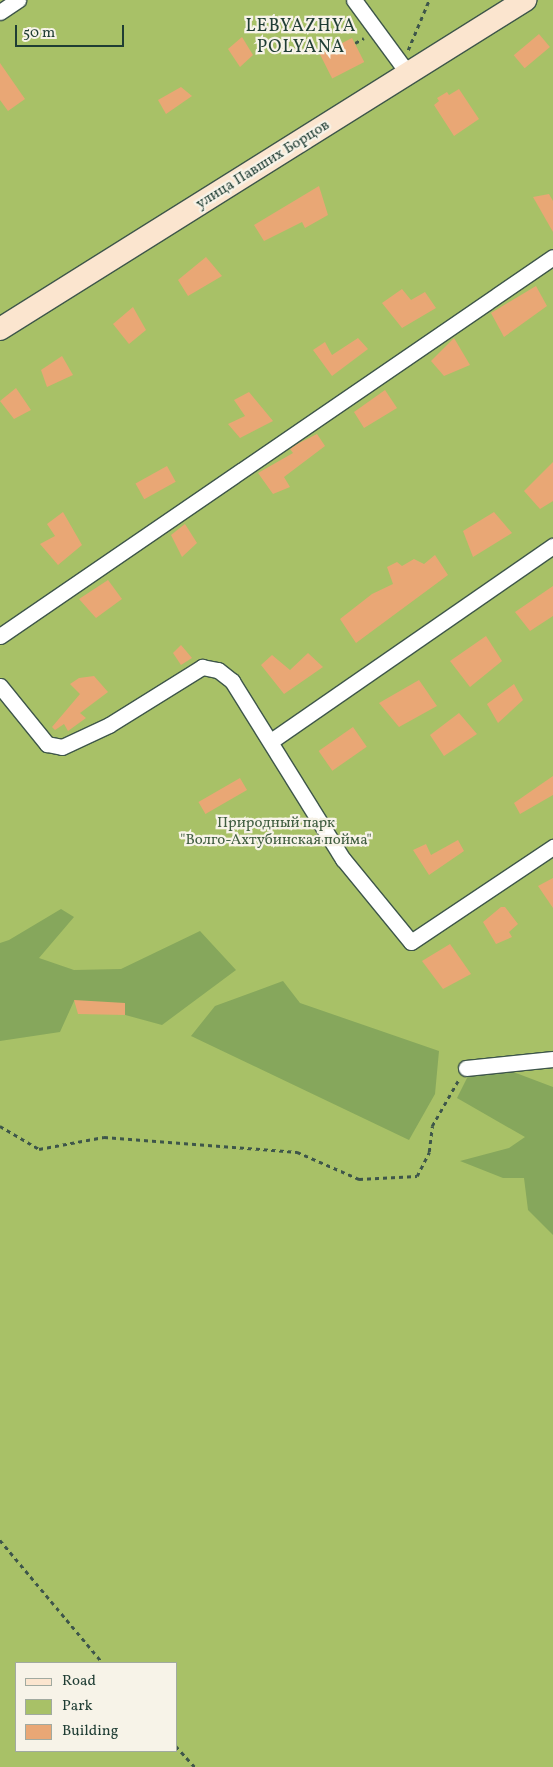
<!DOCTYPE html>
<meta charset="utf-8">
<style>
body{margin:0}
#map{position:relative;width:553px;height:1767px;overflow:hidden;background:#f1e4ca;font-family:Vollkorn,serif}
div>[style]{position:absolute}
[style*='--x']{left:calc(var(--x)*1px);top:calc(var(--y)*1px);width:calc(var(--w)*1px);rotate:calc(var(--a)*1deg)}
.green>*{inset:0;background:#a8c167}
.forest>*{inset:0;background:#86a75c}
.building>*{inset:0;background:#e9a775;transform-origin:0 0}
.path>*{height:2.5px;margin-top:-1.25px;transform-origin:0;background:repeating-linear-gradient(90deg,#3e564a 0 4px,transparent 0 8px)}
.roads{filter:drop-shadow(1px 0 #3e564a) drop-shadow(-1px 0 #3e564a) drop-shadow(0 1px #3e564a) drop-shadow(0 -1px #3e564a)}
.street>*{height:15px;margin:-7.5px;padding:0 7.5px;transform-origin:7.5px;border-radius:7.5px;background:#fff}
.secondary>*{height:22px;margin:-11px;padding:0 11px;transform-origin:11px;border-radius:11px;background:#fbe5cf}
span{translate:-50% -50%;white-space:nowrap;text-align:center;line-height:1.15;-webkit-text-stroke:4.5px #f7f3e8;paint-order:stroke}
.street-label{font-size:15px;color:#1f3d34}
.park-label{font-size:15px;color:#415e41}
.quarter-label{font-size:18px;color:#1f3d34;letter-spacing:1px}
.legend{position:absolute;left:15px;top:1662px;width:162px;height:90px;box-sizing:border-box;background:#f7f3e8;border:1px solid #a1aaa0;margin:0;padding:6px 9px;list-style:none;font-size:15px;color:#1f3d34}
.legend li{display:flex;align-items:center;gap:10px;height:25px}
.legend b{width:25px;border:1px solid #a1aaa0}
.scale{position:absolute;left:15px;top:25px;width:109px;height:22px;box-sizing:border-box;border:2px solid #1f3d34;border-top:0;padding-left:6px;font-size:15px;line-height:18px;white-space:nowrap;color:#1f3d34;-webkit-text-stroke:4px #f7f3e8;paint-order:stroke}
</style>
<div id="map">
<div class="green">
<i style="clip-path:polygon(evenodd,0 0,553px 0,553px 1767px,0 1767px,0 0,16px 1663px,176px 1663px,176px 1751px,16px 1751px,16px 1663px)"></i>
</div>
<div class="forest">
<i style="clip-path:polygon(61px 909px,74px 917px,39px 958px,74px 970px,121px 969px,200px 931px,236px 970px,162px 1025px,74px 1001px,60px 1032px,0 1041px,0 943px,9px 940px)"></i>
<i style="clip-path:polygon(283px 981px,300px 1003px,439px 1051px,435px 1094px,409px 1140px,191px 1036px,215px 1006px)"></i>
<i style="clip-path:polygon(495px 1065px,553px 1087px,553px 1235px,528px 1210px,524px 1178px,503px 1178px,460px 1161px,509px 1148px,525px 1137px,457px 1098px,469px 1074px)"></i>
</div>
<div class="building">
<i style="left:539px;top:34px;width:17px;height:33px;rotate:50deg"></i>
<i style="clip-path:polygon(242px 37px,253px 55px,240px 67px,228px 49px)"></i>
<i style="left:352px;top:38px;width:27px;height:36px;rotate:63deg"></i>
<i style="clip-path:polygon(0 63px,25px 99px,8px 111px,0 100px)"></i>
<i style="clip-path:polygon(181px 87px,192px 96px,166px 114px,158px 100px)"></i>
<i style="clip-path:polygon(459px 89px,479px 119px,454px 136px,434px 105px,439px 101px,437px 98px,447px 92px,449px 95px)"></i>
<i style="clip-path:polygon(319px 186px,328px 215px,305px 228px,302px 222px,264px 241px,254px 225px)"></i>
<i style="clip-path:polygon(549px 194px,553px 201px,553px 232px,533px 197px)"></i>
<i style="clip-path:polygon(206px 257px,222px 276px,188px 296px,178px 280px)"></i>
<i style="clip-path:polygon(536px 286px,547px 306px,504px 337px,491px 313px)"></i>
<i style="clip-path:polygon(402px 289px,411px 300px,425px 292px,436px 308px,402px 328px,382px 303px)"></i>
<i style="clip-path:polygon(133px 307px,146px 330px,129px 344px,113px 324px)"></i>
<i style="clip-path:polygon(358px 338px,368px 349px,332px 376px,313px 350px,325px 342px,332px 355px)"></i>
<i style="clip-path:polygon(454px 338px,470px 365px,444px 376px,431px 361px)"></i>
<i style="clip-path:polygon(62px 356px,73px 375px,47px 387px,41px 370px)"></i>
<i style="clip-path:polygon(16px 388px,31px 410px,14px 419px,0 401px)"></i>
<i style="clip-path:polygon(385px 390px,397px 408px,364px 428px,354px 412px)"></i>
<i style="clip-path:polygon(249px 392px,273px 421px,240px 438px,228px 424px,245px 416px,234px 400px)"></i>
<i style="clip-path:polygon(317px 434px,325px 446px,284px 477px,290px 487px,273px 494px,258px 473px,293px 453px,290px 449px,297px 444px)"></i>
<i style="clip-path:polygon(553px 462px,553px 501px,540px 509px,524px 491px)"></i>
<i style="left:167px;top:466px;width:18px;height:36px;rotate:61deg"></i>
<i style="clip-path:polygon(63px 512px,82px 545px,58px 565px,40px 544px,55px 536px,47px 524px)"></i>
<i style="clip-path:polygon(494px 512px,512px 533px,473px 557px,463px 531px)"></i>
<i style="clip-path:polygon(185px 524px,197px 543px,182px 557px,171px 535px)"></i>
<i style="clip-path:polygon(435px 555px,448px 575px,356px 643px,340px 619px,372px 594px,393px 584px,387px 567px,397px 562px,402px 566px,414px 559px,424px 564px)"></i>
<i style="clip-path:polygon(108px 580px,122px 599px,96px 618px,79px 599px)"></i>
<i style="clip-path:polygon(553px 586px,553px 616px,530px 631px,515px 612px)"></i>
<i style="clip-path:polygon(486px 636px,502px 661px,470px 687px,450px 661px)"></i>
<i style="clip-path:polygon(181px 645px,192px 658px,181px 665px,173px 653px)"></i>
<i style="clip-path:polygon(308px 653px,323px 667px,284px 694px,261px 665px,272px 655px,290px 670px)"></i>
<i style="clip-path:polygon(94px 676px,108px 692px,80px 713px,86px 718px,68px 731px,64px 724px,55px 730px,52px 727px,80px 694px,70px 684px,79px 678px)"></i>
<i style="clip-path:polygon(419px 680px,437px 706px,399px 727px,379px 703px)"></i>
<i style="clip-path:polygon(514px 684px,523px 700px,498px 723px,487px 704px)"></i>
<i style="clip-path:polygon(459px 713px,477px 734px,444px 756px,430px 735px)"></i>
<i style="left:353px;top:727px;width:24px;height:42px;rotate:55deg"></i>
<i style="clip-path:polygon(553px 776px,553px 795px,520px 814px,514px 803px)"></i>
<i style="left:240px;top:778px;width:14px;height:48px;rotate:60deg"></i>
<i style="clip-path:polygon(458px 840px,464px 851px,429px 875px,413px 850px,426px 844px,431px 855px)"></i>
<i style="clip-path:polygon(553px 878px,553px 908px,538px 886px)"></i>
<i style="clip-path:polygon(501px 907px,505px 907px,518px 924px,509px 932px,512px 937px,496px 944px,483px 922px)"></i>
<i style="clip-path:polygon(450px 944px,471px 974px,443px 989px,422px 961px)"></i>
<i style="clip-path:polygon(74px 1000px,125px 1003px,125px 1015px,78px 1014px)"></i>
</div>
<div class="path">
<i style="--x:355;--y:43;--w:10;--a:-29"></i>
<i style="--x:408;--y:50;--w:54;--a:-67.2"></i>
<i style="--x:0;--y:1126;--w:45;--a:30.5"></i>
<i style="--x:39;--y:1149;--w:66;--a:-10.5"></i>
<i style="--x:104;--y:1137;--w:194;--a:4.4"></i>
<i style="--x:297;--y:1152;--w:68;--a:23.5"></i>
<i style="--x:359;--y:1179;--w:58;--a:-3"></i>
<i style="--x:417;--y:1176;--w:27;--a:-63"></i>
<i style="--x:429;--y:1152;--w:26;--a:-83"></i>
<i style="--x:432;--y:1126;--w:54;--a:-60.1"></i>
<i style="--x:0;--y:1540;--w:160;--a:50.1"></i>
<i style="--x:176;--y:1746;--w:28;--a:48"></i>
</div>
<div class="roads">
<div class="street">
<i style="--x:354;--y:0;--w:93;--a:53.7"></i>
<i style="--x:0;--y:12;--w:22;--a:-34"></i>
<i style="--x:0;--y:636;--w:670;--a:-34.42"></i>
<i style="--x:0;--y:686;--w:75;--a:51"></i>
<i style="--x:47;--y:744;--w:15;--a:11"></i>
<i style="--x:62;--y:747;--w:52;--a:-25.1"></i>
<i style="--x:109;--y:725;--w:110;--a:-31.9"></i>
<i style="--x:202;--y:667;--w:16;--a:11"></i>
<i style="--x:218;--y:670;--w:18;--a:38"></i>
<i style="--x:232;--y:681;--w:210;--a:58.1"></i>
<i style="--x:343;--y:859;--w:107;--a:50.7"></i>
<i style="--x:411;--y:942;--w:171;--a:-33.8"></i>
<i style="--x:271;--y:741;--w:343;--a:-34.7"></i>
<i style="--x:466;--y:1068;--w:87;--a:-5.9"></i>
</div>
<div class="secondary">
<i style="--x:0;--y:329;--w:620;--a:-32.07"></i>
</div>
</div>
<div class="street-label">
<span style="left:263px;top:165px;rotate:-32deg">улица Павших Борцов</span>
</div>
<div class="park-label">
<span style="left:276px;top:832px">Природный парк<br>"Волго-Ахтубинская пойма"</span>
</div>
<div class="quarter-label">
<span style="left:301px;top:38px">LEBYAZHYA<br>POLYANA</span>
</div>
<ul class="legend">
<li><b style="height:6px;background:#fbe5cf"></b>Road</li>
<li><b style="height:14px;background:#a8c167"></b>Park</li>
<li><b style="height:14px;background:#e9a775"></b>Building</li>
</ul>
<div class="scale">50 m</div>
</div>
